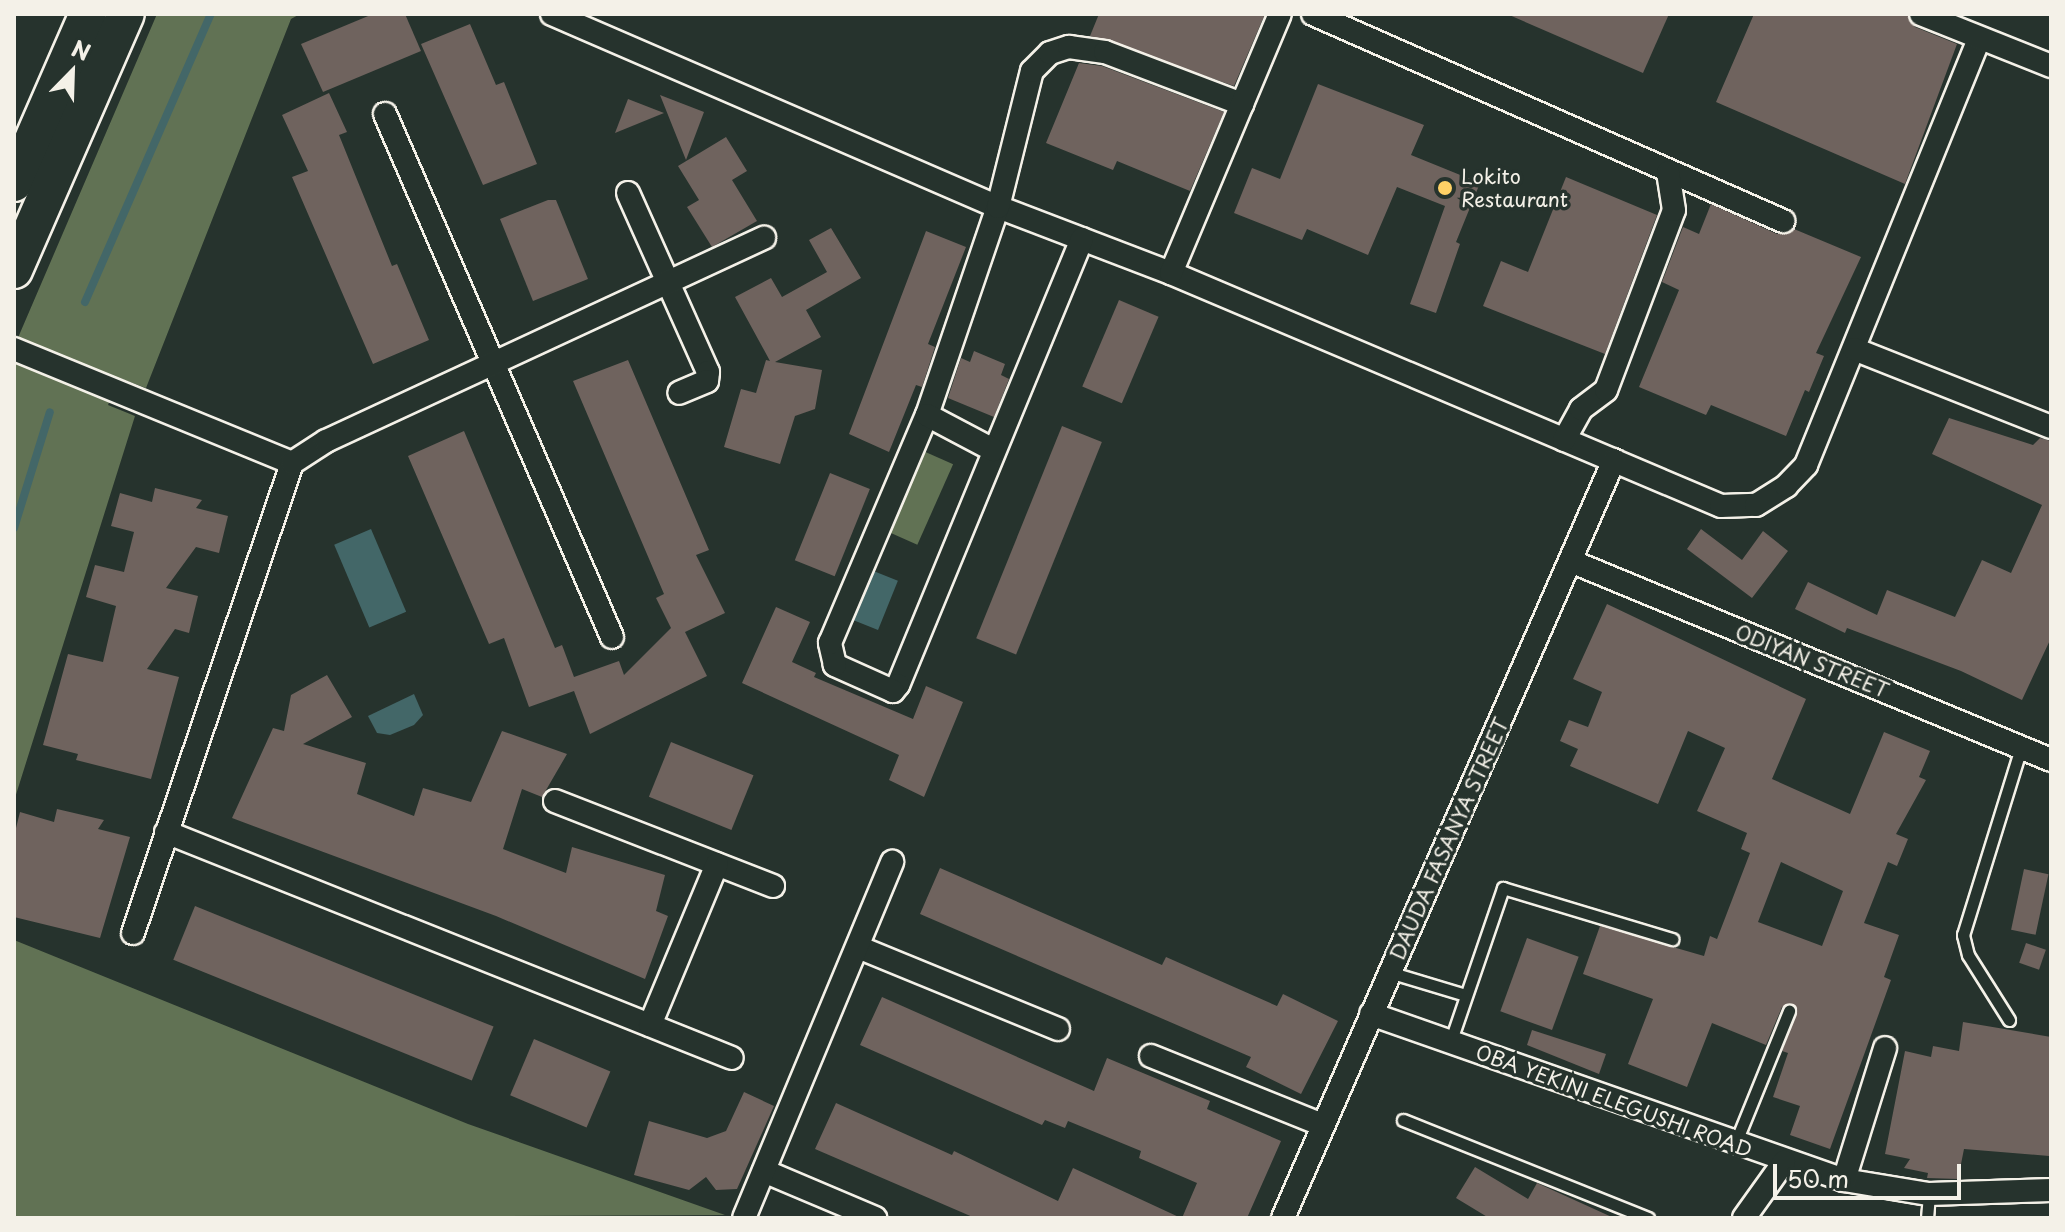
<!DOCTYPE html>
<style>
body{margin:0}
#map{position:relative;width:2065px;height:1232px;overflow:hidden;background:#26332d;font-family:"Playpen Sans",sans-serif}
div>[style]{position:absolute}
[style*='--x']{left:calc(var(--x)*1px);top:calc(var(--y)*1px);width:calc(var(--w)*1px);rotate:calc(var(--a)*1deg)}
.green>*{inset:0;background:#617254;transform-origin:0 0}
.water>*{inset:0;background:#436768;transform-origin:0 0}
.stream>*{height:8px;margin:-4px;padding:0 4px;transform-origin:4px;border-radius:4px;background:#436768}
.building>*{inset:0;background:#6f635e;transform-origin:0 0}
.roads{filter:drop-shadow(2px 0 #f4f1e8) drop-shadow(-2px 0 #f4f1e8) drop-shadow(0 2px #f4f1e8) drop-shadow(0 -2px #f4f1e8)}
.service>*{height:11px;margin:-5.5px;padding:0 5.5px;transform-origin:5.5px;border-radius:5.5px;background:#26332d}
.minor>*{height:22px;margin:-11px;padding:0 11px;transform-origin:11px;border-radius:11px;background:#26332d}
.primary>*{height:36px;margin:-18px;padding:0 18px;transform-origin:18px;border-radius:18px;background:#26332d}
.dots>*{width:22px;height:22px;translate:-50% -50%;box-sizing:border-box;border:4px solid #26332d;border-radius:50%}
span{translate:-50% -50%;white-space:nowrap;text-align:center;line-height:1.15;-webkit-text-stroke:7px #26332d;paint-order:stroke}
.poi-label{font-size:20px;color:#f4f1e8}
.left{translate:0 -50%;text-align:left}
.street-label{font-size:20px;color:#f4f1e8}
.frame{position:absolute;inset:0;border:16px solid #f4f1e8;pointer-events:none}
.north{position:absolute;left:32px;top:32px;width:80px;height:80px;-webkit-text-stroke:6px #26332d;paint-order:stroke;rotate:23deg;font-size:22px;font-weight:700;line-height:32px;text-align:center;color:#f4f1e8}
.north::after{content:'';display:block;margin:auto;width:28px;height:36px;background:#f4f1e8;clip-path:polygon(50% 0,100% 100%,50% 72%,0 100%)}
.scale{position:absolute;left:1773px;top:1164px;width:188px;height:36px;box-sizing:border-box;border:4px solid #f4f1e8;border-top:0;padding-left:10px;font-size:24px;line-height:28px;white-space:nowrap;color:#f4f1e8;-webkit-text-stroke:6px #26332d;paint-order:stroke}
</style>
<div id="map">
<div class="green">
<i style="clip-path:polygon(157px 14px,300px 14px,291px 19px,146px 388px,119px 378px,108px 405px,135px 416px,14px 801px,14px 347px)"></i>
<i style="left:912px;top:446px;width:45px;height:88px;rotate:24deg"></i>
<i style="clip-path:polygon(14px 940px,468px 1124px,725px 1215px,14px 1218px)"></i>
</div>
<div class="water">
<i style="left:371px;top:529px;width:90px;height:40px;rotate:67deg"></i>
<i style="left:871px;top:570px;width:29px;height:53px;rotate:22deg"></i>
<i style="clip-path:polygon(414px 694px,423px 715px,414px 725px,390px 735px,377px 733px,368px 716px)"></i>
</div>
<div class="stream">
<i style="--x:85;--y:302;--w:314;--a:-66.4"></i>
<i style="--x:14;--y:528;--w:121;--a:-72.8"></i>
</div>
<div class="building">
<i style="clip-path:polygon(373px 14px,405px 14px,421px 51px,323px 92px,301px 44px)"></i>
<i style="clip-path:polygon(1099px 14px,1265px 14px,1234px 86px,1090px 36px)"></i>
<i style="clip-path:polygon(1507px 14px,1669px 14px,1643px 73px)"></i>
<i style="clip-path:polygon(1754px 14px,1907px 14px,1915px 27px,1957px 44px,1905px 184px,1716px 102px)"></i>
<i style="clip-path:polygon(470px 24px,496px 85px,504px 82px,537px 164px,483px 185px,421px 44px)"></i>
<i style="clip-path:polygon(1079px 63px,1102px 66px,1224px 112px,1190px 191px,1117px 161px,1113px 170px,1046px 143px)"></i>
<i style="clip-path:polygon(1318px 84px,1424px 125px,1411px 155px,1480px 183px,1456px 242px,1460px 244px,1436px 313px,1410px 304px,1445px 206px,1397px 187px,1368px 255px,1307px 229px,1302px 240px,1234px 213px,1252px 168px,1280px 179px)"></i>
<i style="clip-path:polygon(329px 93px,347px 132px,339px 135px,392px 266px,397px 264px,429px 340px,373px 364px,292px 177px,308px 171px,282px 115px)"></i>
<i style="clip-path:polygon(660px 95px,704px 112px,686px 160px)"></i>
<i style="clip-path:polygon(628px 99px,664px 113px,615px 133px)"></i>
<i style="clip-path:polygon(726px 137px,747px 171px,732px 180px,757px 221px,712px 247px,687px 207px,699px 200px,678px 166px)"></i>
<i style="clip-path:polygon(1566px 177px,1657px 215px,1605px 354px,1483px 306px,1501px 261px,1528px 272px)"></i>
<i style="clip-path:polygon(548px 200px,556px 200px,588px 279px,533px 301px,500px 219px)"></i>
<i style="clip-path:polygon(1711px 204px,1777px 234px,1794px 229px,1861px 257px,1816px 353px,1824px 356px,1809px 392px,1805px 390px,1786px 436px,1711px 405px,1706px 415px,1639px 387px,1679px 290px,1662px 282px,1683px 227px,1699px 234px)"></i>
<i style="clip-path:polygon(831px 228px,861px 278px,806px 310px,821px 337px,775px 362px,822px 370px,815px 409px,795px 416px,780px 464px,724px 447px,741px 389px,756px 393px,766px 360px,770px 361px,735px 297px,771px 278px,782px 297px,827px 272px,809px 240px)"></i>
<i style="clip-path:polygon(926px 231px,966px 247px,928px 344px,935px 347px,922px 387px,916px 385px,889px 452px,849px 434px)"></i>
<i style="left:1119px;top:300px;width:43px;height:94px;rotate:23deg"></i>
<i style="clip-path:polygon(974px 351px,1005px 364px,1001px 375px,1009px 379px,994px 417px,948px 398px,961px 358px,970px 362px)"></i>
<i style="clip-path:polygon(628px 360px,709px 550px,696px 555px,725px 613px,685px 632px,707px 676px,590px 734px,574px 691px,529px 707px,504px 638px,489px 644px,408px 456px,464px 431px,555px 648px,562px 645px,574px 677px,619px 661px,624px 675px,671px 628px,656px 598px,664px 594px,573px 381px)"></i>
<i style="clip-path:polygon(1949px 418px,2033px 445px,2040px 438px,2051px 441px,2051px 638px,2022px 700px,1961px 671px,1847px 628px,1845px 633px,1795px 609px,1808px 582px,1877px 615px,1887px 590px,1955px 617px,1982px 560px,2011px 573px,2042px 505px,1932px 454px)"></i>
<i style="left:1062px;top:426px;width:43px;height:229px;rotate:22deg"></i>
<i style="left:830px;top:473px;width:43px;height:94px;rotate:22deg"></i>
<i style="clip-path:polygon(155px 488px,202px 500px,196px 508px,228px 516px,219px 553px,196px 547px,166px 588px,198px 596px,189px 633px,175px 629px,147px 669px,179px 677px,151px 779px,76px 760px,78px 754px,43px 745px,68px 654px,103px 662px,116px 606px,86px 597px,95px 565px,124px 572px,134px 532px,111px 526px,120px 493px,152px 502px)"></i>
<i style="clip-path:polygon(1701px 529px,1742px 560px,1763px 531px,1788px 551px,1752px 598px,1687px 549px)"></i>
<i style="clip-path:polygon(evenodd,1607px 604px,1806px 699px,1772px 779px,1850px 814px,1884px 732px,1930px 751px,1919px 777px,1926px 780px,1896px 834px,1908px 839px,1897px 866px,1888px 862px,1864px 923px,1899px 935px,1884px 977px,1891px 980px,1830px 1149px,1790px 1135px,1800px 1106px,1773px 1097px,1788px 1053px,1782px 1051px,1797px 1013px,1793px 1004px,1782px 1007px,1766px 1045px,1712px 1023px,1687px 1087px,1628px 1064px,1653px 999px,1583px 974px,1600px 926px,1704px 956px,1710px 936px,1717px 939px,1750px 853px,1741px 849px,1747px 833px,1697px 811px,1725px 748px,1688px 731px,1658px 804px,1570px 766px,1578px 749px,1560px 741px,1569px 720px,1588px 727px,1602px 692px,1573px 679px,1607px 604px,1781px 862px,1843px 891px,1822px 946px,1758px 922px,1781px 862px)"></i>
<i style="clip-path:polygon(776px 607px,810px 622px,792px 662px,816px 673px,814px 677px,913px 719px,926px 686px,963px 702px,924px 797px,889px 780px,899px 755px,742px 683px)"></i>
<i style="clip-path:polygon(327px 675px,352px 717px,303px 744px,366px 763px,357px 794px,414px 816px,423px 788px,471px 802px,502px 731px,567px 754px,542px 797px,522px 789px,503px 849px,566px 873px,572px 847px,665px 875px,656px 911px,668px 916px,645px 979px,496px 916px,232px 818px,273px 728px,284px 731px,291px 695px)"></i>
<i style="left:671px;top:742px;width:89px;height:59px;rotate:22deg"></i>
<i style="clip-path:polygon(57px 809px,104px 820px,98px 829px,130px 837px,100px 938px,14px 917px,14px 836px,20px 812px,54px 822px)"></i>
<i style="clip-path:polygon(940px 868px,1162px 965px,1166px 957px,1277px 1006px,1283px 994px,1338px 1021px,1301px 1094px,1246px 1067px,1251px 1057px,920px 914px)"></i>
<i style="left:2024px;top:869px;width:25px;height:62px;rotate:12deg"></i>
<i style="left:195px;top:906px;width:322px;height:58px;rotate:22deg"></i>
<i style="left:1527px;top:938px;width:55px;height:78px;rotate:20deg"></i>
<i style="left:2026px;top:943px;width:21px;height:21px;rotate:19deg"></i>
<i style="clip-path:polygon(882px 997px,1094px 1091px,1107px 1058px,1210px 1101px,1207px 1109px,1281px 1141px,1247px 1218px,1182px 1218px,1197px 1183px,1139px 1158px,1141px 1151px,1068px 1121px,1065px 1128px,1045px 1120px,1042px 1125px,860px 1045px)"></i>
<i style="clip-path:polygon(1963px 1022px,2051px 1037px,2049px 1156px,1964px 1149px,1958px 1179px,1927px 1178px,1928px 1173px,1904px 1168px,1910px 1159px,1885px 1154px,1905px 1051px,1931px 1057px,1933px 1046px,1959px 1051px)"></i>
<i style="clip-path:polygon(1532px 1030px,1606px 1054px,1599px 1074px,1527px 1045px)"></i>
<i style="left:534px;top:1039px;width:83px;height:61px;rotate:23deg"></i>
<i style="clip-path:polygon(744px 1092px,774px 1106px,737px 1189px,716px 1190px,706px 1177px,689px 1190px,634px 1175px,649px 1121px,707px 1138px,726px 1131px)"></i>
<i style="clip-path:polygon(836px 1103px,952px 1155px,954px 1151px,1058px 1201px,1073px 1168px,1181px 1218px,975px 1218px,815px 1149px)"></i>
<i style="clip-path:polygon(1475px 1167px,1528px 1199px,1537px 1183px,1614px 1218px,1489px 1218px,1456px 1198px)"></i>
</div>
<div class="roads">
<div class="service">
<i style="--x:1389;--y:972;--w:79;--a:16.8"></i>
<i style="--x:2009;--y:1020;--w:77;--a:-122.2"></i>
<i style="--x:1968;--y:955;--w:21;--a:-104"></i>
<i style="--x:1963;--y:935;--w:196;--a:-72.8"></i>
<i style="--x:1450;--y:1043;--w:164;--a:-71.1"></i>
<i style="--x:1503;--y:888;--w:177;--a:16.8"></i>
<i style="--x:1403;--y:1120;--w:264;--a:21.8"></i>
<i style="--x:1735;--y:1144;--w:144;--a:-67.9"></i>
<i style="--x:1927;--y:1218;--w:24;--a:-85"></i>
</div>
<div class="minor">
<i style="--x:552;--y:14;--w:486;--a:23.4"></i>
<i style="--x:998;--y:207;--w:185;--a:20.9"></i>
<i style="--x:1171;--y:273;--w:597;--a:22.96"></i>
<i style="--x:1721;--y:506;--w:35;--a:-2"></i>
<i style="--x:1756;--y:505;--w:36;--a:-32"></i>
<i style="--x:1786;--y:486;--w:29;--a:-46"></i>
<i style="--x:1806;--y:465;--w:460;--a:-67.9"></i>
<i style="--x:1313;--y:14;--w:514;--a:23.77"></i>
<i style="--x:1921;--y:14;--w:140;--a:21.8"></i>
<i style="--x:385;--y:114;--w:570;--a:66.54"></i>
<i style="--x:628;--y:193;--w:196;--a:65.9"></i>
<i style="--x:708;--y:372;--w:9;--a:96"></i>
<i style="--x:707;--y:381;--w:30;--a:157"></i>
<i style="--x:1082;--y:239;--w:482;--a:112.4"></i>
<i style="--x:898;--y:685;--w:8;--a:130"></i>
<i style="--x:893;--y:691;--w:64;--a:-155.9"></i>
<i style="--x:835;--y:665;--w:23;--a:-103"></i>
<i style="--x:830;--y:643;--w:248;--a:-67"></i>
<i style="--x:927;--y:415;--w:220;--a:-71.2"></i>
<i style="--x:998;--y:207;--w:140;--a:-76"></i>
<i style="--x:1032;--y:71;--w:25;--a:-45"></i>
<i style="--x:1050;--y:53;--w:20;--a:-18"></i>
<i style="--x:1069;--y:47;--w:36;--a:8"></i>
<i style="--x:1105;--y:52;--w:147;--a:20.8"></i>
<i style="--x:1171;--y:273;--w:281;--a:-67.2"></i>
<i style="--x:14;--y:349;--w:300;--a:22.3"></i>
<i style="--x:1854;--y:349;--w:212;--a:21.6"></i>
<i style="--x:927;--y:415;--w:75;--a:27.9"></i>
<i style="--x:1564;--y:440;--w:35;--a:-61"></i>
<i style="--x:1581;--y:409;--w:31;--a:-37"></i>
<i style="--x:1606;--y:390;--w:192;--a:-69.3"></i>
<i style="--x:1674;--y:210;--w:38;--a:-99"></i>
<i style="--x:1573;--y:562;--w:517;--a:22.5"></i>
<i style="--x:555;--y:801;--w:234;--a:21.3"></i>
<i style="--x:166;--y:832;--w:609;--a:21.77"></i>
<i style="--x:133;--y:933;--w:496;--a:-71.3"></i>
<i style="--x:292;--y:463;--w:40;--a:-32.9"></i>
<i style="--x:326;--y:441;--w:483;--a:-24.9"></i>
<i style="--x:858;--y:947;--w:216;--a:22.3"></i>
<i style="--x:1371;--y:1014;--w:501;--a:19.34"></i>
<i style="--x:1844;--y:1180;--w:86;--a:9.4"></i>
<i style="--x:1929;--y:1194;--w:122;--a:-1.9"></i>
<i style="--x:650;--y:1025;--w:174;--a:-67.4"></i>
<i style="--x:1151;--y:1056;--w:185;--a:21.9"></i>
<i style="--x:764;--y:1171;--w:121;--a:22.9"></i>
<i style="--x:1844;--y:1180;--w:138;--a:-72.7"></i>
<i style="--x:744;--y:1218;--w:386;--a:-67.4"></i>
<i style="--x:1283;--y:1218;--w:827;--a:-66.41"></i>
<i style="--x:1744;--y:1218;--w:69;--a:-54.5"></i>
</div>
<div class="primary">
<i style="--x:14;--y:183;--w:184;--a:-66.4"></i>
<i style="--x:14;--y:270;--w:279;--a:-66.4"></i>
</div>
</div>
<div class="dots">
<i style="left:1445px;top:188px;background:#ffd166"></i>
</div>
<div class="poi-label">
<span class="left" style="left:1461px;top:188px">Lokito<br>Restaurant</span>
</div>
<div class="street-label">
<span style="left:1812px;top:661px;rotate:22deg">ODIYAN STREET</span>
<span style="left:1449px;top:839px;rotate:-66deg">DAUDA FASANYA STREET</span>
<span style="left:1614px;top:1101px;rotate:20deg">OBA YEKINI ELEGUSHI ROAD</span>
</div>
<div class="frame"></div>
<div class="north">N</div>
<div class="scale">50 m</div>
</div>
